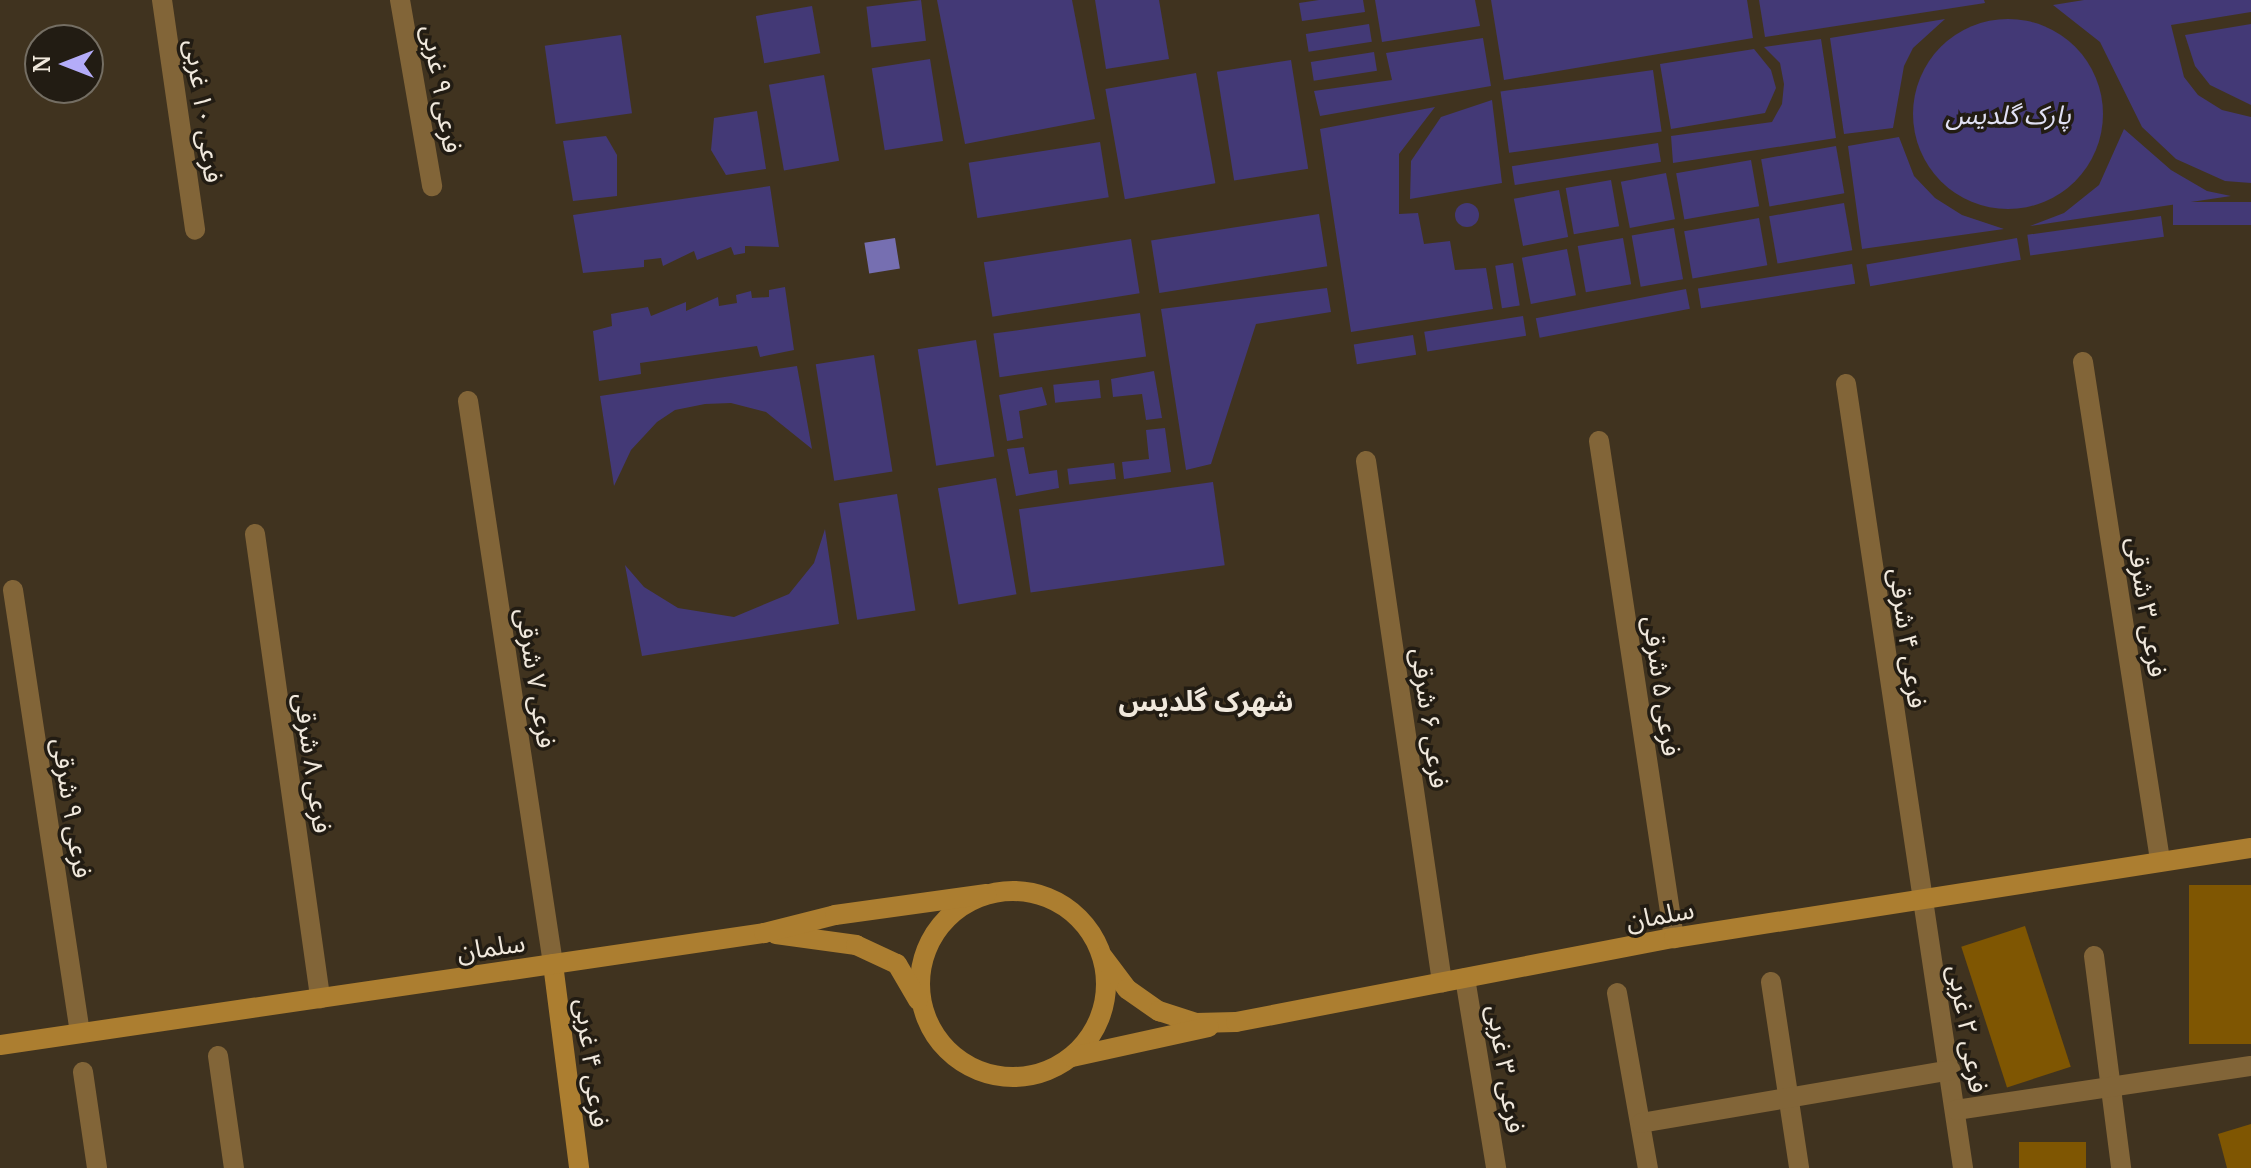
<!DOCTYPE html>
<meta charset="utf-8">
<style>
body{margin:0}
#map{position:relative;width:2251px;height:1168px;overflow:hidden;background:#40331f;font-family:Merriweather,"Noto Sans Arabic",serif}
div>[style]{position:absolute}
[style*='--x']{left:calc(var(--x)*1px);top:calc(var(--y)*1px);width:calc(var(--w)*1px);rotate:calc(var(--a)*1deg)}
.green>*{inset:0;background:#433976;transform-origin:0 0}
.round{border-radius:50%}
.water>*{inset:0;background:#766fb1;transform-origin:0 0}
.building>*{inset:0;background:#7f5602;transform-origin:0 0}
.street>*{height:20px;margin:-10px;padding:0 10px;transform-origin:10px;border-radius:10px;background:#826538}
.secondary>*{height:20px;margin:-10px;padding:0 10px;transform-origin:10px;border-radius:10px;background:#ac7e30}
.secondary>.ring{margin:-10px;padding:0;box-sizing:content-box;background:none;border:20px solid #ac7e30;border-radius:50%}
span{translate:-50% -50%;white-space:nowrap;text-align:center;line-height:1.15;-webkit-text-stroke:7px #221c13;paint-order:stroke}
.street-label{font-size:26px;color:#f0e8dc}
.park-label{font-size:26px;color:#e1e1f4;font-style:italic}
.neighbourhood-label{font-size:28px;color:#f0e8dc;font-weight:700}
.north{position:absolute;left:24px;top:24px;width:80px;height:80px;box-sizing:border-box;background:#221c13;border:2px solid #746e63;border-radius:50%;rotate:270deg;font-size:22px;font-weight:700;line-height:32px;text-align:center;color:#f0e8dc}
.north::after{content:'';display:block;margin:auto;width:28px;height:36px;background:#b4acf9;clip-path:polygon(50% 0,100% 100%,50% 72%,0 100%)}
</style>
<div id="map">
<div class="green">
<i style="left:921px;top:0;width:41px;height:55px;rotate:83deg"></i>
<i style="clip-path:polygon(937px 0,1072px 0,1095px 119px,965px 144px)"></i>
<i style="clip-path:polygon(1095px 0,1159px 0,1169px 59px,1106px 69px)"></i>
<i style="clip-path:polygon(1319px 0,1363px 0,1365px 12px,1302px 21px,1299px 3px)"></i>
<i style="clip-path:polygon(1375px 0,1475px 0,1480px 26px,1382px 42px)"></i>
<i style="clip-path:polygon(1491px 0,1747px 0,1753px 38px,1504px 80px)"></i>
<i style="clip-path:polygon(1759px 0,1984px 0,1985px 3px,1765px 37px)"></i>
<i style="clip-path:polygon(2084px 0,2251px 0,2251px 12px,2171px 25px,2184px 77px,2198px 95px,2222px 110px,2251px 117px,2251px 183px,2225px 181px,2176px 159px,2142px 127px,2100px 42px,2053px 5px)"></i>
<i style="left:812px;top:6px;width:48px;height:57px;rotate:80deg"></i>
<i class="round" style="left:1913px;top:19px;width:190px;height:190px"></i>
<i style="clip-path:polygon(1945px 19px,1913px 48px,1904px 66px,1893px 128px,1844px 134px,1830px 38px)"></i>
<i style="left:1369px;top:24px;width:18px;height:64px;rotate:81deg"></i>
<i style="clip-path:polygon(2251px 24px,2251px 105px,2210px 85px,2195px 66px,2185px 35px)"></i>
<i style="left:621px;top:35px;width:79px;height:77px;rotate:82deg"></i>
<i style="clip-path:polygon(1483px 38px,1491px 86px,1320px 116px,1314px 91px,1392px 80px,1386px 53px)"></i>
<i style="clip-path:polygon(1821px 39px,1836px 138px,1673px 163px,1671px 136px,1772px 122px,1782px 104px,1784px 84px,1780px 63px,1764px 47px)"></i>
<i style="clip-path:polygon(1754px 49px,1771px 70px,1776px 88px,1765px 113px,1671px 129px,1660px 64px)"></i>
<i style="left:1374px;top:52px;width:19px;height:64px;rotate:81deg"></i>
<i style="left:930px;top:59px;width:83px;height:59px;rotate:81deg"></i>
<i style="left:1291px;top:60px;width:110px;height:75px;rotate:81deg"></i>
<i style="left:1653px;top:70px;width:62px;height:154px;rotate:82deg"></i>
<i style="left:1196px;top:73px;width:112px;height:92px;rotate:80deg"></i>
<i style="left:824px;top:75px;width:87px;height:56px;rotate:80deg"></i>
<i style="clip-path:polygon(1492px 100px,1502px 183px,1410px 199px,1411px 161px,1441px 117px)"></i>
<i style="clip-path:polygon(1435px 107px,1399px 154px,1399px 214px,1418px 213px,1424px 244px,1450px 241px,1455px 270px,1486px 268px,1493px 309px,1351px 332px,1320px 129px)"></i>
<i style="clip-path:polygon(757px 111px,766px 169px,726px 175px,711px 150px,714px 118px)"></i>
<i style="clip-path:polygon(2124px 129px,2171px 170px,2207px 191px,2231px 196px,2030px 226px,2064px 213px,2099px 185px)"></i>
<i style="clip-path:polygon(606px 136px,617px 155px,617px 196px,573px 201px,563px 141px)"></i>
<i style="clip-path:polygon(1899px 137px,1914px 176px,1935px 198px,1962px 215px,2004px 229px,1862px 249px,1848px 146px)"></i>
<i style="left:1100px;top:142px;width:56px;height:133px;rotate:81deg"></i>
<i style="left:1658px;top:143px;width:19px;height:148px;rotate:81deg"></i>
<i style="left:1836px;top:146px;width:48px;height:76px;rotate:80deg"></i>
<i style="left:1751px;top:160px;width:47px;height:76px;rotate:80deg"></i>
<i style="left:1666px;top:173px;width:47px;height:46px;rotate:79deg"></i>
<i style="left:1611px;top:180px;width:47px;height:46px;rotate:80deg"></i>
<i style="clip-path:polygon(770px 186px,779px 247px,745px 246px,745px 253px,734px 255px,731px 247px,697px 260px,694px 251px,663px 266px,661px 258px,644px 260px,644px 267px,583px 273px,573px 215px)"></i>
<i style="left:1559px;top:190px;width:48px;height:46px;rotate:79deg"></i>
<i style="left:2251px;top:202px;width:23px;height:78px;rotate:90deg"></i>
<i class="round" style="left:1455px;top:203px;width:24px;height:24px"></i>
<i style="left:1844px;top:203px;width:48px;height:76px;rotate:80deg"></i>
<i style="left:1319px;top:214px;width:53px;height:170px;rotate:81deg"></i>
<i style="left:2161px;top:216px;width:21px;height:135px;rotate:82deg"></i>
<i style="left:1759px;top:218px;width:48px;height:76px;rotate:80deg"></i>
<i style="left:1674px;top:228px;width:52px;height:43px;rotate:80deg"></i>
<i style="left:1623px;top:238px;width:47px;height:46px;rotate:80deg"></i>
<i style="left:2017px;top:238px;width:22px;height:153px;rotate:80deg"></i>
<i style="left:1131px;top:239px;width:55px;height:149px;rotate:81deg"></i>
<i style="left:1567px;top:249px;width:47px;height:46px;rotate:79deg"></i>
<i style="left:1513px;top:263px;width:43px;height:18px;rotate:81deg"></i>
<i style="left:1852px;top:264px;width:20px;height:156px;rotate:81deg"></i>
<i style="clip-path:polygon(785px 287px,794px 350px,760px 357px,757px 346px,640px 363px,641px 374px,599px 381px,593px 331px,612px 326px,611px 314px,648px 307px,651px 316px,686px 302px,686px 311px,718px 297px,719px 306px,737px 303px,736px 295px,751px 291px,752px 298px,769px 297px,769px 290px)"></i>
<i style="clip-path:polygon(1327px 288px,1331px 312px,1256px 324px,1211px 464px,1186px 470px,1161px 309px)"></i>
<i style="left:1686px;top:289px;width:20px;height:153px;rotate:79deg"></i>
<i style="left:1140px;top:313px;width:44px;height:148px;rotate:82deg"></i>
<i style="left:1523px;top:316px;width:20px;height:100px;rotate:81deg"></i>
<i style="left:1413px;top:335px;width:20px;height:60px;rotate:81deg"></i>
<i style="left:976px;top:340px;width:118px;height:59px;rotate:81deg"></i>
<i style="left:874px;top:355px;width:118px;height:59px;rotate:81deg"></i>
<i style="clip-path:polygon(797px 366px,812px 449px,766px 412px,731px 403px,705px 404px,675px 410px,657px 422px,631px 450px,614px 486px,600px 396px)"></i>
<i style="clip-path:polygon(1154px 371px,1162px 418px,1146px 420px,1142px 394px,1113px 397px,1111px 379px)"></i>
<i style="left:1099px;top:380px;width:18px;height:46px;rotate:84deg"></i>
<i style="clip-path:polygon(1042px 387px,1047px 405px,1019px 411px,1023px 438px,1007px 441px,999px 395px)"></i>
<i style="clip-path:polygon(1165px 428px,1171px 472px,1124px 479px,1122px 462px,1149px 459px,1146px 430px)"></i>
<i style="clip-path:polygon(1024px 447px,1029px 474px,1057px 470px,1059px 488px,1016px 496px,1007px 449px)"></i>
<i style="left:1114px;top:463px;width:16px;height:47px;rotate:83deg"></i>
<i style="left:996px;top:478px;width:118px;height:59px;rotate:80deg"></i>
<i style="left:1213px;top:482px;width:84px;height:196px;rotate:82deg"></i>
<i style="left:897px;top:494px;width:118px;height:59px;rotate:81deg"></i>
<i style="clip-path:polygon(825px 529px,839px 624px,642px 656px,625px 565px,644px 587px,678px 608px,734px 617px,789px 594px,814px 563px)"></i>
</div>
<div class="water">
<i style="left:895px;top:238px;width:31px;height:31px;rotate:81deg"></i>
</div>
<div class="building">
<i style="left:2251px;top:885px;width:159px;height:62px;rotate:90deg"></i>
<i style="left:2025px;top:926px;width:148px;height:67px;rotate:72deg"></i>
<i style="clip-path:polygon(2251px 1124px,2251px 1168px,2227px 1168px,2218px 1134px)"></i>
<i style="left:2086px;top:1142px;width:26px;height:67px;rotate:90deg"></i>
</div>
<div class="street">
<i style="--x:162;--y:0;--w:232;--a:81.8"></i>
<i style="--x:400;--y:0;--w:189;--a:80.2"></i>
<i style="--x:2083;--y:362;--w:504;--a:81.21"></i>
<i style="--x:1846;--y:384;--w:793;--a:81.51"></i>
<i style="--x:468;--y:401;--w:569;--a:81.41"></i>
<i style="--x:1599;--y:441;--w:503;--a:81.42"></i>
<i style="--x:1366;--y:461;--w:527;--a:81.7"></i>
<i style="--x:255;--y:534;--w:469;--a:82"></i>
<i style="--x:13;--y:590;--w:448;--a:81.4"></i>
<i style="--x:2094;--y:956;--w:214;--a:82.7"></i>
<i style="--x:1465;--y:978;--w:193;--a:80.7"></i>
<i style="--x:1771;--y:982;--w:188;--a:81.4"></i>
<i style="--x:1617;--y:993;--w:178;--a:80"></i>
<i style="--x:218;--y:1056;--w:113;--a:81.9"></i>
<i style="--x:83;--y:1072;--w:97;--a:81.7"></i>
<i style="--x:1956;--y:1110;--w:298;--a:-8.5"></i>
<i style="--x:1641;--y:1123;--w:314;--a:-9.7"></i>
</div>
<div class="secondary">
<i class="ring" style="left:920px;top:891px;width:166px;height:166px"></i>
<i style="--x:776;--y:934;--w:81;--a:7.8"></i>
<i style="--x:856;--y:945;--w:45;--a:24.9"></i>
<i style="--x:897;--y:964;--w:42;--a:59.7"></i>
<i style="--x:1103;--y:957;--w:40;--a:53"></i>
<i style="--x:1127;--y:989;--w:39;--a:35"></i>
<i style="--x:1159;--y:1011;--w:39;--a:18"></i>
<i style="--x:1196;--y:1023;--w:40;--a:-1.4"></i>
<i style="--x:1236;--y:1022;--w:446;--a:-10.9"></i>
<i style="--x:1674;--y:938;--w:584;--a:-8.87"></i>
<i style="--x:553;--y:964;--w:206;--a:82.7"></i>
<i style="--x:0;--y:1045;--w:772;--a:-8.34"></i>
<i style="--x:764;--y:933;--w:73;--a:-14.2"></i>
<i style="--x:835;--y:915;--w:153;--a:-7.9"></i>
<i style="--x:1072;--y:1057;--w:140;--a:-12.4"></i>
</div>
<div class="street-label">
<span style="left:442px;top:89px;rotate:80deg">فرعی ۹ غربی</span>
<span style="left:204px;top:111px;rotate:82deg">فرعی ۱۰ غربی</span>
<span style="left:2147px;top:607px;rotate:81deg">فرعی ۳ شرقی</span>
<span style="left:1908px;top:638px;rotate:82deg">فرعی ۴ شرقی</span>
<span style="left:536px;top:678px;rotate:81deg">فرعی ۷ شرقی</span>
<span style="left:1662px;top:686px;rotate:82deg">فرعی ۵ شرقی</span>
<span style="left:1430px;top:718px;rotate:82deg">فرعی ۶ شرقی</span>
<span style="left:313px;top:763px;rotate:82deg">فرعی ۸ شرقی</span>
<span style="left:72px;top:808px;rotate:81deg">فرعی ۹ شرقی</span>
<span style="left:1660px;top:915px;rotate:-10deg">سلمان</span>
<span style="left:491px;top:947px;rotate:-8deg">سلمان</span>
<span style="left:1968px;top:1029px;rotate:80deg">فرعی ۲ غربی</span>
<span style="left:592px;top:1063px;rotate:83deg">فرعی ۴ غربی</span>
<span style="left:1506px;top:1069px;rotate:81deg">فرعی ۳ غربی</span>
</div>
<div class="park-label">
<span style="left:2008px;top:115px">پارک گلدیس</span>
</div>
<div class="neighbourhood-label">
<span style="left:1206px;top:701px">شهرک گلدیس</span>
</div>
<div class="north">N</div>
</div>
